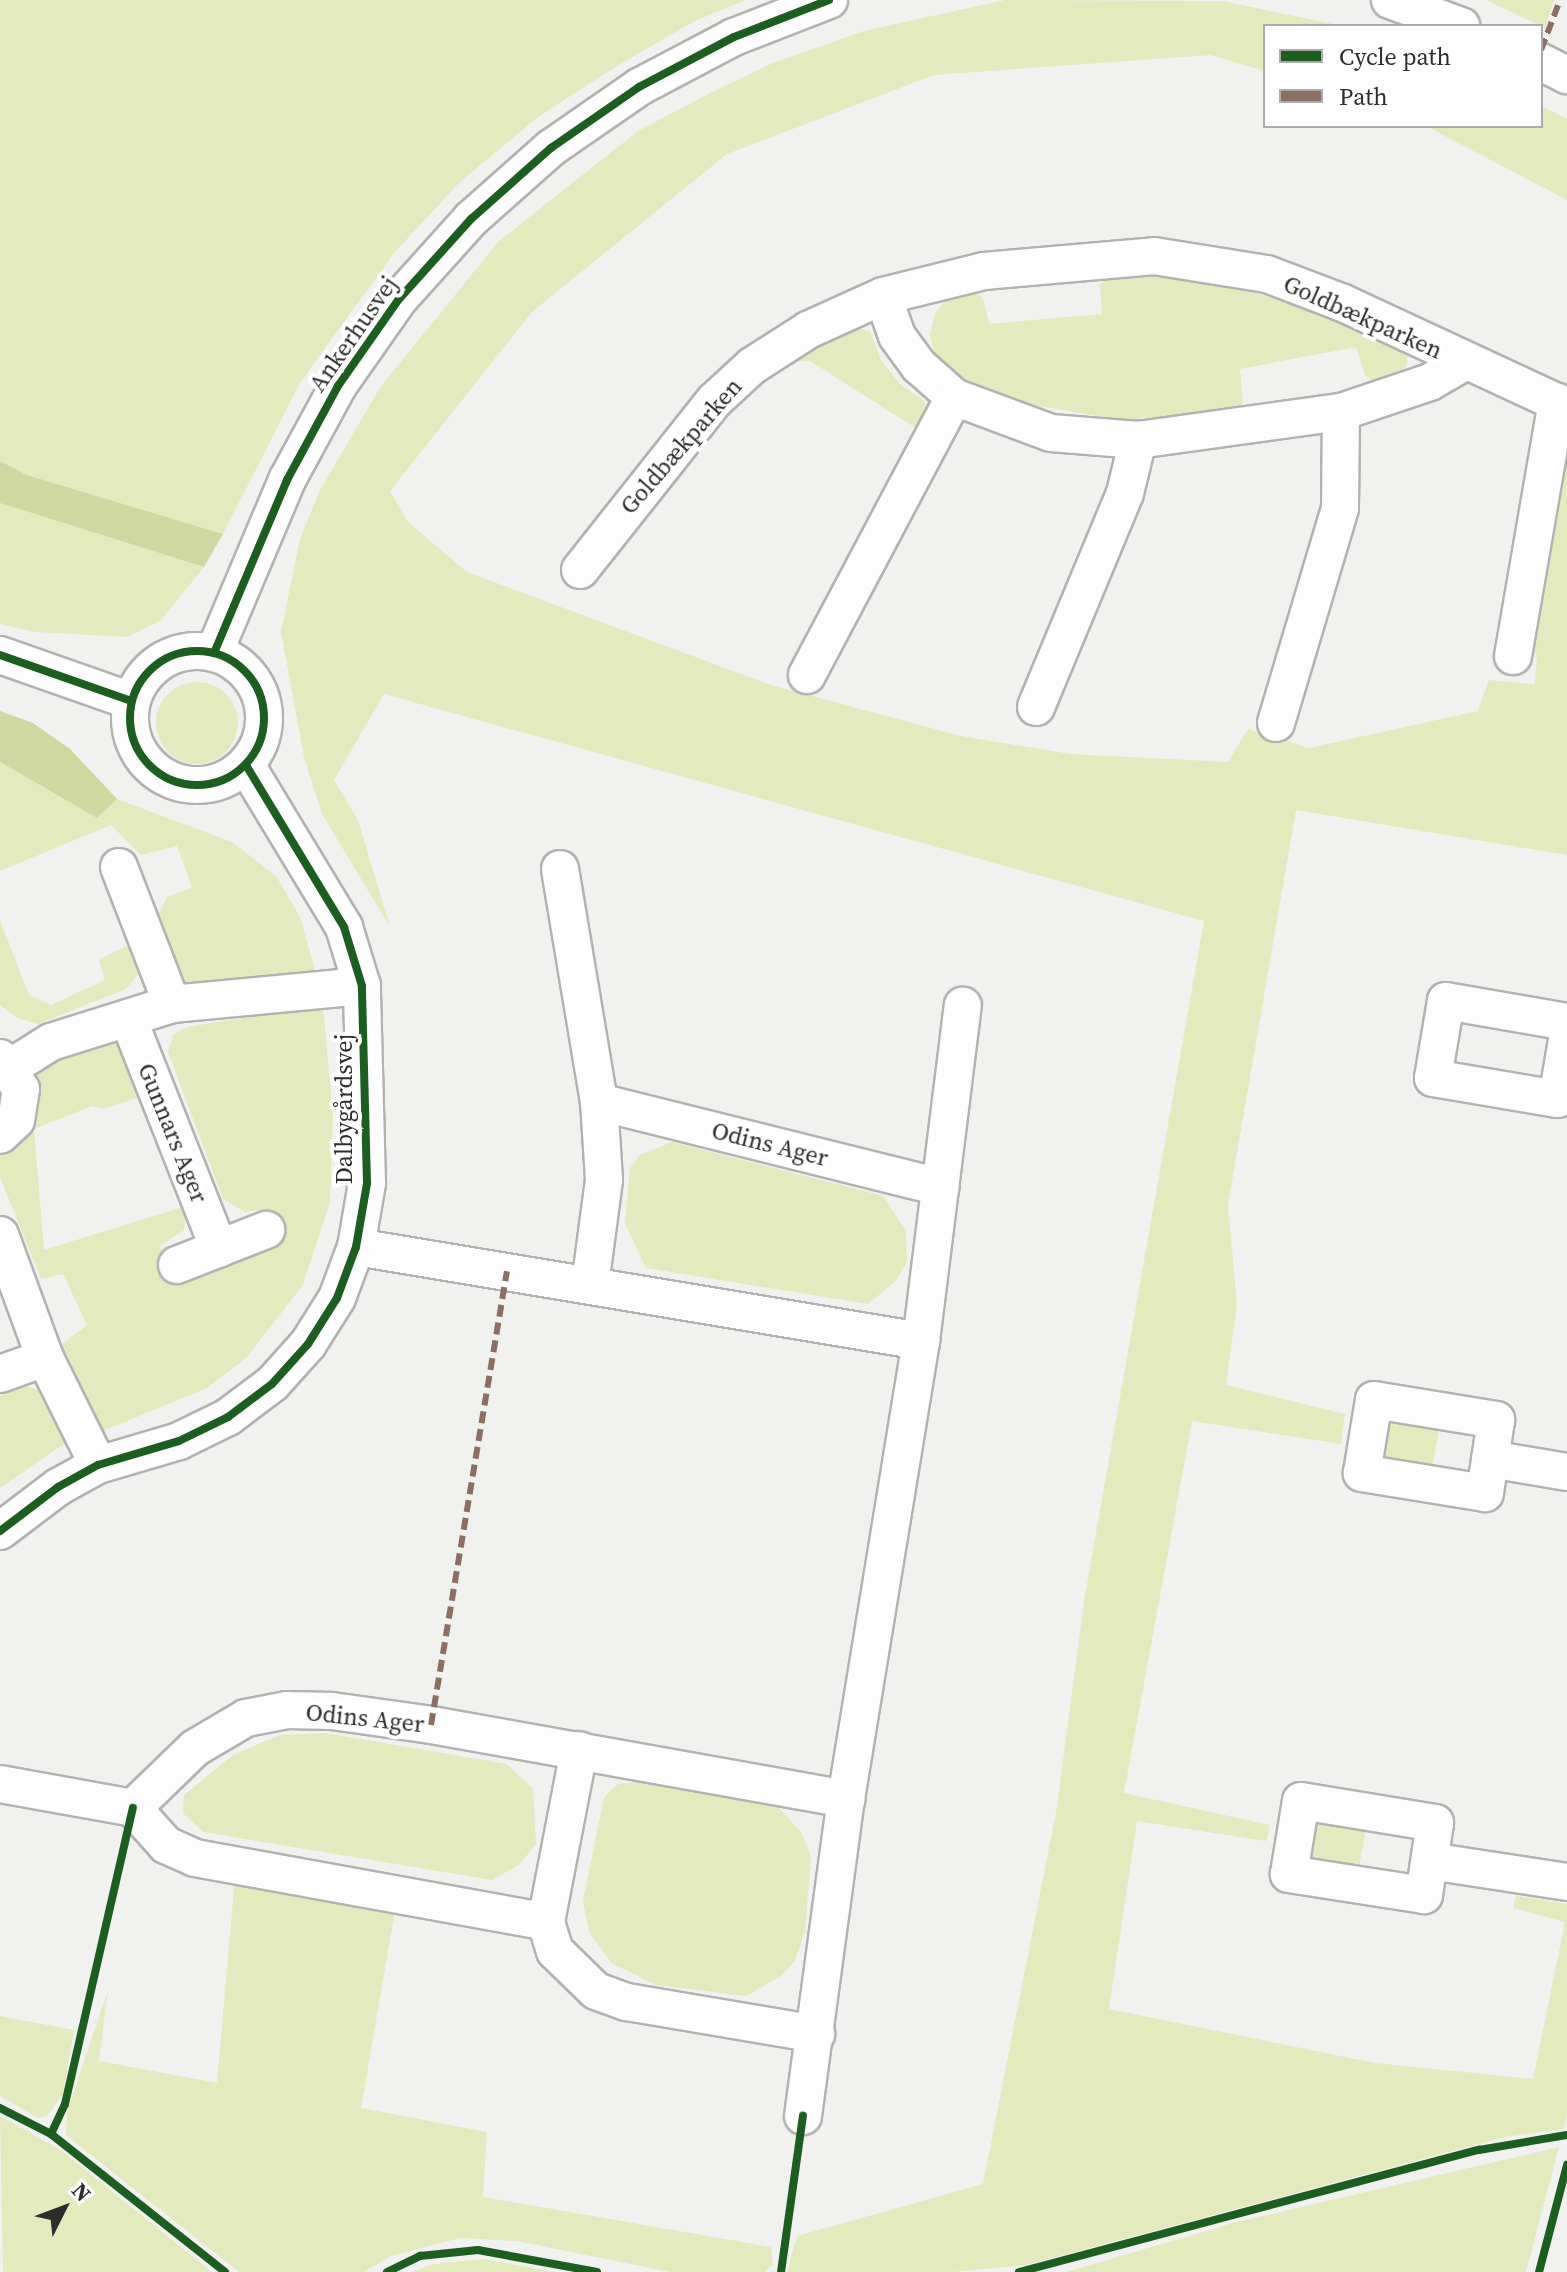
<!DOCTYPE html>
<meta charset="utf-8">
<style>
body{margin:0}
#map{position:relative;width:1567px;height:2272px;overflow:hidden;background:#f1f2f0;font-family:"Source Serif 4",serif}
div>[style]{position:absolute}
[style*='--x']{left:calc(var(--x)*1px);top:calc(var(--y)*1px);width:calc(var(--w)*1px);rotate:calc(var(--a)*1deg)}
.green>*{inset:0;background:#e2eabe;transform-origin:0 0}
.round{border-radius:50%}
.forest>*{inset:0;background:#cfd8a1}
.roads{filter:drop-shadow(2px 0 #b2b2b1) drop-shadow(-2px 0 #b2b2b1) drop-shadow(0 2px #b2b2b1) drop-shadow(0 -2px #b2b2b1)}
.minor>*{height:36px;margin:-18px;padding:0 18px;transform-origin:18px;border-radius:18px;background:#fdfdfd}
.minor>.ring{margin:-18px;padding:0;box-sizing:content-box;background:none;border:36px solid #fdfdfd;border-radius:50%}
.quiet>*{height:6px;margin-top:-3px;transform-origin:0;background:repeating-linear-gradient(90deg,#8d6e63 0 12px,transparent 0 18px)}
.cycleway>*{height:8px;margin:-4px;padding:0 4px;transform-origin:4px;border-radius:4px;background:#1b5e20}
.cycleway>.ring{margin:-4px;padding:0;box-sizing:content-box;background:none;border:8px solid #1b5e20;border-radius:50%}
span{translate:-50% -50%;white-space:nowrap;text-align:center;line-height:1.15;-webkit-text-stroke:8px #fff;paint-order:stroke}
.street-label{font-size:24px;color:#2d2d2c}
.legend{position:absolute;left:1263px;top:24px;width:280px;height:104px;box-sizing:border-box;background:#fff;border:2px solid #ababab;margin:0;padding:10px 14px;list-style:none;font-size:24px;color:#2d2d2c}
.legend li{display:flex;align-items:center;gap:16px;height:40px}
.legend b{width:40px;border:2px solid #ababab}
.north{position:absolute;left:24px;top:2168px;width:80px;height:80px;-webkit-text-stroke:6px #fff;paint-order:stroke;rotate:48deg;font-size:22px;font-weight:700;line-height:32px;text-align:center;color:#2d2d2c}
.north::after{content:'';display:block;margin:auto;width:28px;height:36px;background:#2d2d2c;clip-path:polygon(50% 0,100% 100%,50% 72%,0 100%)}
</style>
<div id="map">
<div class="green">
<i style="clip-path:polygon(0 0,746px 0,695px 21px,620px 64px,538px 117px,460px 182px,394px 253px,300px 383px,223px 534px,27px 475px,0 461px)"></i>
<i style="clip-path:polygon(1005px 0,1222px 1px,1343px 26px,1265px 26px,1265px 71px,1210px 55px,934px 75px,727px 154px,532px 312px,390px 491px,408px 522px,467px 572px,771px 685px,961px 736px,1070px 754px,1228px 762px,1248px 729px,1309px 748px,1478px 711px,1489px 680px,1535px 684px,1537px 656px,1523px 635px,1567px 434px,1567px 855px,1296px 810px,1228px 1205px,1237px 1304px,1226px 1385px,1345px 1414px,1341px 1444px,1192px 1421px,1124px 1793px,1270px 1825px,1266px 1841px,1137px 1821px,1109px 2009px,1375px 2063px,1533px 2079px,1565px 1922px,1513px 1908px,1516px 1896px,1567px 1904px,1567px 2113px,1564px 2129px,1505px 2137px,1026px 2265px,953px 2272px,787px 2272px,797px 2236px,983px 2184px,1057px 1807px,1084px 1601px,1204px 921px,384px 694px,334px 780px,358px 820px,390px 927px,322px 814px,304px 757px,281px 632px,300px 539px,319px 492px,381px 386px,499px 241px,638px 131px,712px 92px,773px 63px,864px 31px)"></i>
<i style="clip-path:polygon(1486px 0,1554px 0,1545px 28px)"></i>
<i style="clip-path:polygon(1541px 106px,1567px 119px,1567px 200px,1426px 126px,1541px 126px)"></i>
<i style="clip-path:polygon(1114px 273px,1219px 284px,1349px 317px,1408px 352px,1406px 366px,1400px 374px,1371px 380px,1365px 375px,1356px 347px,1240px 369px,1243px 402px,1235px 411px,1121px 420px,1010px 401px,949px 376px,935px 359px,930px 335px,935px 313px,950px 295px,969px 289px,983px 298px,989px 324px,1102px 314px,1100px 285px)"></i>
<i style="clip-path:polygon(846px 326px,870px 331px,881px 360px,901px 385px,923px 400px,929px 414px,922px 432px,810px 361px,780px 362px)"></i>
<i style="clip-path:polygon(0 503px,204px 567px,161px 620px,127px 637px,35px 632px,0 624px)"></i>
<i class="round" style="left:156px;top:682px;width:82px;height:82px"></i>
<i style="clip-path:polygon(0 762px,97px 818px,117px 799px,232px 842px,276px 876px,300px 917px,316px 973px,193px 990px,174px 976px,158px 916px,167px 897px,192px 888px,177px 846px,141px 855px,111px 825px,0 871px)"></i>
<i style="clip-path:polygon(0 920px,29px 995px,51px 1005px,105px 980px,99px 960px,128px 945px,138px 974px,126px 989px,38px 1024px,17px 1018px,0 1005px)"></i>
<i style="clip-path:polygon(323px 1005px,333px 1116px,330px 1203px,303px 1285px,246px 1358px,207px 1388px,103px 1431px,62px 1344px,87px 1325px,63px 1274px,41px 1279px,0 1177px,0 1154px,20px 1136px,39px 1072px,53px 1058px,105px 1035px,118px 1041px,146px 1095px,103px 1109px,92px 1106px,34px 1129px,44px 1250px,186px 1206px,184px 1230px,160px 1246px,173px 1278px,277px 1238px,264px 1209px,245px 1212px,223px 1199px,168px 1052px,173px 1035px,187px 1027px)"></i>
<i style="clip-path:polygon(672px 1142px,883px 1196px,906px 1231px,907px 1262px,896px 1281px,868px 1304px,646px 1268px,625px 1224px,630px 1168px,640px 1155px)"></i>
<i style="clip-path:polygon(23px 1385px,46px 1393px,67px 1442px,0 1488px,0 1388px)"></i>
<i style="left:1388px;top:1419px;width:52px;height:46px;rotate:10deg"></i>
<i style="clip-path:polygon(325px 1733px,507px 1764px,533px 1789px,536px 1844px,519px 1865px,492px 1880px,203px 1832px,183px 1813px,184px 1795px,233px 1755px,280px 1735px)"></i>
<i style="clip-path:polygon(645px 1781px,778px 1807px,801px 1832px,811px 1856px,805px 1931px,795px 1961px,781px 1976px,746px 1996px,656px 1985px,611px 1963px,589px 1932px,583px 1901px,604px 1797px,618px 1784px)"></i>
<i style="left:1317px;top:1818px;width:50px;height:46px;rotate:10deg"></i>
<i style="clip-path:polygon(235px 1877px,396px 1905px,361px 2108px,487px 2132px,483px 2197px,771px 2247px,773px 2265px,764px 2272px,670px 2272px,517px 2241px,460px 2238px,391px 2256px,364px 2272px,239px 2272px,66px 2135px,67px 2113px,108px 1990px,99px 2061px,217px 2083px)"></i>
<i style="clip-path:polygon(0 2016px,74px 2030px,63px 2094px,47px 2116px,38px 2118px,0 2096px)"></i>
<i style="clip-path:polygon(0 2116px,62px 2151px,212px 2272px,3px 2272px)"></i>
<i style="clip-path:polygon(1559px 2147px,1526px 2272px,1066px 2272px,1237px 2222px)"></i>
<i style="clip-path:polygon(483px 2259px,556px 2272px,412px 2272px,433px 2264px)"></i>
</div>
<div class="forest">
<i style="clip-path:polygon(0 461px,27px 475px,223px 534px,204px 567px,0 503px)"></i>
<i style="clip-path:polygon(0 711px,33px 723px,70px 749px,117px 799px,97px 818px,0 762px)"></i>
</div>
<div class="roads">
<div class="minor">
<i style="--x:1390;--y:0;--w:76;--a:20.1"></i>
<i style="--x:1541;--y:62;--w:29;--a:27"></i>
<i style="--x:883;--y:296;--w:42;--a:70.7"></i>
<i style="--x:897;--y:336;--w:37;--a:54"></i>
<i style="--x:919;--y:366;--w:47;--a:41.5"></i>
<i style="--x:954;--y:397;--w:103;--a:20.4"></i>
<i style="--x:1051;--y:433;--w:87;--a:4.6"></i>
<i style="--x:1138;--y:440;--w:205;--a:-7.9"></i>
<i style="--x:1341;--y:412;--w:94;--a:-18.6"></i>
<i style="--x:1430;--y:382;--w:39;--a:-30"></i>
<i style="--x:580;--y:570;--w:216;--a:-51.6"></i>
<i style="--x:714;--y:401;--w:52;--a:-42.6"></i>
<i style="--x:752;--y:366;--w:67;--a:-32.7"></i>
<i style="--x:808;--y:330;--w:82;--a:-24.4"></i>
<i style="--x:883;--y:296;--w:104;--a:-13.9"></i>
<i style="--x:984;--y:271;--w:171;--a:-5"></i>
<i style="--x:1154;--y:256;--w:114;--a:9.1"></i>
<i style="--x:1267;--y:274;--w:81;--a:20.9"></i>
<i style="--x:1343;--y:303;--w:247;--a:24.9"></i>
<i class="ring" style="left:130px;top:651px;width:98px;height:98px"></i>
<i style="--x:214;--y:653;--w:188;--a:-67.1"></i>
<i style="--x:287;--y:480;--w:107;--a:-61.5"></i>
<i style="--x:338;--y:386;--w:106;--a:-55"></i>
<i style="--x:399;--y:299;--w:108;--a:-48"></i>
<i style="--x:471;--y:219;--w:107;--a:-41.6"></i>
<i style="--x:551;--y:148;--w:107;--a:-34.7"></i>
<i style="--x:639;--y:87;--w:107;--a:-27.8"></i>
<i style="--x:734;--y:37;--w:102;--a:-21.3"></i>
<i style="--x:0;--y:655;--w:139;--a:19.3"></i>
<i style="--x:1513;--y:656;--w:258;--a:-80.2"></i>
<i style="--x:807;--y:675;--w:314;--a:-62.1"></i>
<i style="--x:1036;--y:707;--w:232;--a:-67.4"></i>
<i style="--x:1125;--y:493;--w:55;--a:-76.2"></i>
<i style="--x:1276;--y:723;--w:224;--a:-73.4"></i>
<i style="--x:1340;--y:508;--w:96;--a:-89.4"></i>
<i style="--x:119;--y:867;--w:147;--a:68.9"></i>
<i style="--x:560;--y:869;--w:236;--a:80.5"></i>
<i style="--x:599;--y:1102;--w:78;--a:86.3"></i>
<i style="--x:604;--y:1180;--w:106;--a:97.6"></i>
<i style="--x:128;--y:1018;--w:248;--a:68.5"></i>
<i style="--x:1567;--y:1022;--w:123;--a:-170.2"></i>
<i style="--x:1446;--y:1001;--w:78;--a:99.6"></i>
<i style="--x:1433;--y:1078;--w:126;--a:9.6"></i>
<i style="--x:1557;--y:1099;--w:60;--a:-80.4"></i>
<i style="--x:0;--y:1058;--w:37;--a:56"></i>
<i style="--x:21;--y:1089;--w:31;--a:99"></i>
<i style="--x:16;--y:1120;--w:22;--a:137"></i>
<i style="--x:11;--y:1067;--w:47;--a:-32"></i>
<i style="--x:51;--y:1042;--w:127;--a:-17.4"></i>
<i style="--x:172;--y:1004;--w:191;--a:-5.4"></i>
<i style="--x:599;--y:1102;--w:352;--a:14"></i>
<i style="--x:0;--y:1235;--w:131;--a:69.9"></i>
<i style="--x:45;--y:1358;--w:119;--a:63.6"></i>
<i style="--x:356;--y:1247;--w:573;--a:9.45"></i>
<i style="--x:177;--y:1265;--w:96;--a:-21.5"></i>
<i style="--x:0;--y:1374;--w:48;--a:-19.6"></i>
<i style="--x:1374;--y:1400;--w:124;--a:9.3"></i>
<i style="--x:1496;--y:1420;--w:74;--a:98.6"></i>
<i style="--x:1485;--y:1493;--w:125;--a:-170.8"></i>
<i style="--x:1362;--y:1473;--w:74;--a:-80.7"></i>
<i style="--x:1490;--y:1459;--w:78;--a:9.6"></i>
<i style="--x:0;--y:1531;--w:73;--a:-37.2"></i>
<i style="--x:58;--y:1487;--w:46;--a:-28.8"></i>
<i style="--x:98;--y:1465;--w:84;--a:-16.5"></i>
<i style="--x:179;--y:1441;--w:55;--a:-26.1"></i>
<i style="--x:228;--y:1417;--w:55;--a:-36.9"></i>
<i style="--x:272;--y:1384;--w:54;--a:-48"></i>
<i style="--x:308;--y:1344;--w:54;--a:-57.8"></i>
<i style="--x:337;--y:1298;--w:54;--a:-69.6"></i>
<i style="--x:356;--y:1247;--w:65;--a:-80.2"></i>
<i style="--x:367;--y:1183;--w:197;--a:-91.5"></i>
<i style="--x:362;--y:986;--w:62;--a:-107"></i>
<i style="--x:344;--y:927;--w:189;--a:-121.2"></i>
<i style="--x:0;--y:1784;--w:135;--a:10.2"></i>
<i style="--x:133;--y:1808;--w:50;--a:48.3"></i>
<i style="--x:166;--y:1845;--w:32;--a:24"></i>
<i style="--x:195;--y:1858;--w:357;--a:10.3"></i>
<i style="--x:546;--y:1922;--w:30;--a:73"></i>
<i style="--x:555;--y:1951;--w:57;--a:44.3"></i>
<i style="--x:596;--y:1991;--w:33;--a:20"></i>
<i style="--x:627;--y:2002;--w:192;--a:9.6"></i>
<i style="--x:1301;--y:1801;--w:136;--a:9.3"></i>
<i style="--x:1435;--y:1823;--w:73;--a:98.7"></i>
<i style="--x:1424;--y:1895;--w:137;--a:-171.2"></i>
<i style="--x:1289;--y:1874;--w:74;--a:-80.7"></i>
<i style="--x:133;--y:1808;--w:86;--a:-44.1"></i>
<i style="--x:195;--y:1748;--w:59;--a:-30.5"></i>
<i style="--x:246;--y:1718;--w:42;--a:-11"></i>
<i style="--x:287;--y:1710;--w:45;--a:1.3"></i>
<i style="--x:332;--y:1711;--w:100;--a:8"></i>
<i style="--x:431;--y:1725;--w:422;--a:10.1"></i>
<i style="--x:1430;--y:1861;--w:139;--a:8.7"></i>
<i style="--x:546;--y:1922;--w:175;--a:-79.1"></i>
<i style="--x:803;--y:2116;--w:320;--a:-82.3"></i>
<i style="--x:846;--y:1799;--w:464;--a:-80.7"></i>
<i style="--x:921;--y:1341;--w:338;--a:-82.9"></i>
</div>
</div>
<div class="quiet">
<i style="--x:1541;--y:50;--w:53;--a:-69.2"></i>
<i style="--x:431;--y:1725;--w:460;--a:-80.5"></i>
</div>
<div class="cycleway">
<i class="ring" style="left:130px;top:651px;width:126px;height:126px"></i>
<i style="--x:214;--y:653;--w:188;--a:-67.1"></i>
<i style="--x:287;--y:480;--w:107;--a:-61.5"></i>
<i style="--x:338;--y:386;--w:106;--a:-55"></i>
<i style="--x:399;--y:299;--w:108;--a:-48"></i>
<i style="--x:471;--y:219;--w:107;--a:-41.6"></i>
<i style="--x:551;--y:148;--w:107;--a:-34.7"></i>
<i style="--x:639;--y:87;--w:107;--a:-27.8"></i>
<i style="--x:734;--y:37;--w:102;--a:-21.3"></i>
<i style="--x:0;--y:655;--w:139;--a:19.3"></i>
<i style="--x:0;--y:1531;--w:73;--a:-37.2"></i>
<i style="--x:58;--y:1487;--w:46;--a:-28.8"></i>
<i style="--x:98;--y:1465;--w:84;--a:-16.5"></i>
<i style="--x:179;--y:1441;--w:55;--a:-26.1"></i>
<i style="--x:228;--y:1417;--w:55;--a:-36.9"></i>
<i style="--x:272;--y:1384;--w:54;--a:-48"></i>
<i style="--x:308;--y:1344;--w:54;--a:-57.8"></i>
<i style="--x:337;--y:1298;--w:54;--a:-69.6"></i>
<i style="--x:356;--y:1247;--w:65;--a:-80.2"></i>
<i style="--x:367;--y:1183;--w:197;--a:-91.5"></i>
<i style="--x:362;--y:986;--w:62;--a:-107"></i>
<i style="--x:344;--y:927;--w:189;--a:-121.2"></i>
<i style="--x:0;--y:2108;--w:57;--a:27"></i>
<i style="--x:51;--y:2134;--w:222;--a:38.4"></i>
<i style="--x:51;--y:2134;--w:33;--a:-65"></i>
<i style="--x:65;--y:2104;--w:304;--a:-77.1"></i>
<i style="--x:387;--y:2272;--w:37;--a:-26"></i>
<i style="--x:420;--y:2256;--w:58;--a:-5.9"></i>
<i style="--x:478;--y:2250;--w:121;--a:10.5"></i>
<i style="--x:781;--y:2272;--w:158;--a:-82"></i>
<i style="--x:1019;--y:2272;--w:476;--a:-14.9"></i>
<i style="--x:1479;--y:2150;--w:89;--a:-9.7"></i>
<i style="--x:1539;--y:2272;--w:111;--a:-75.3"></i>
</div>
<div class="street-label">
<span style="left:1363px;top:317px;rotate:24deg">Goldbækparken</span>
<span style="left:353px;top:334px;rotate:-55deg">Ankerhusvej</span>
<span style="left:681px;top:446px;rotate:-49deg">Goldbækparken</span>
<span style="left:344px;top:1109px;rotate:-90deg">Dalbygårdsvej</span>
<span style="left:173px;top:1133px;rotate:68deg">Gunnars Ager</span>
<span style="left:770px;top:1144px;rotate:14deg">Odins Ager</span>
<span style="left:365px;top:1718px;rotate:6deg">Odins Ager</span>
</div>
<ul class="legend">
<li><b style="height:10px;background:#1b5e20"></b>Cycle path</li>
<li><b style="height:10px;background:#8d6e63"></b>Path</li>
</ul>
<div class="north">N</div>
</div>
